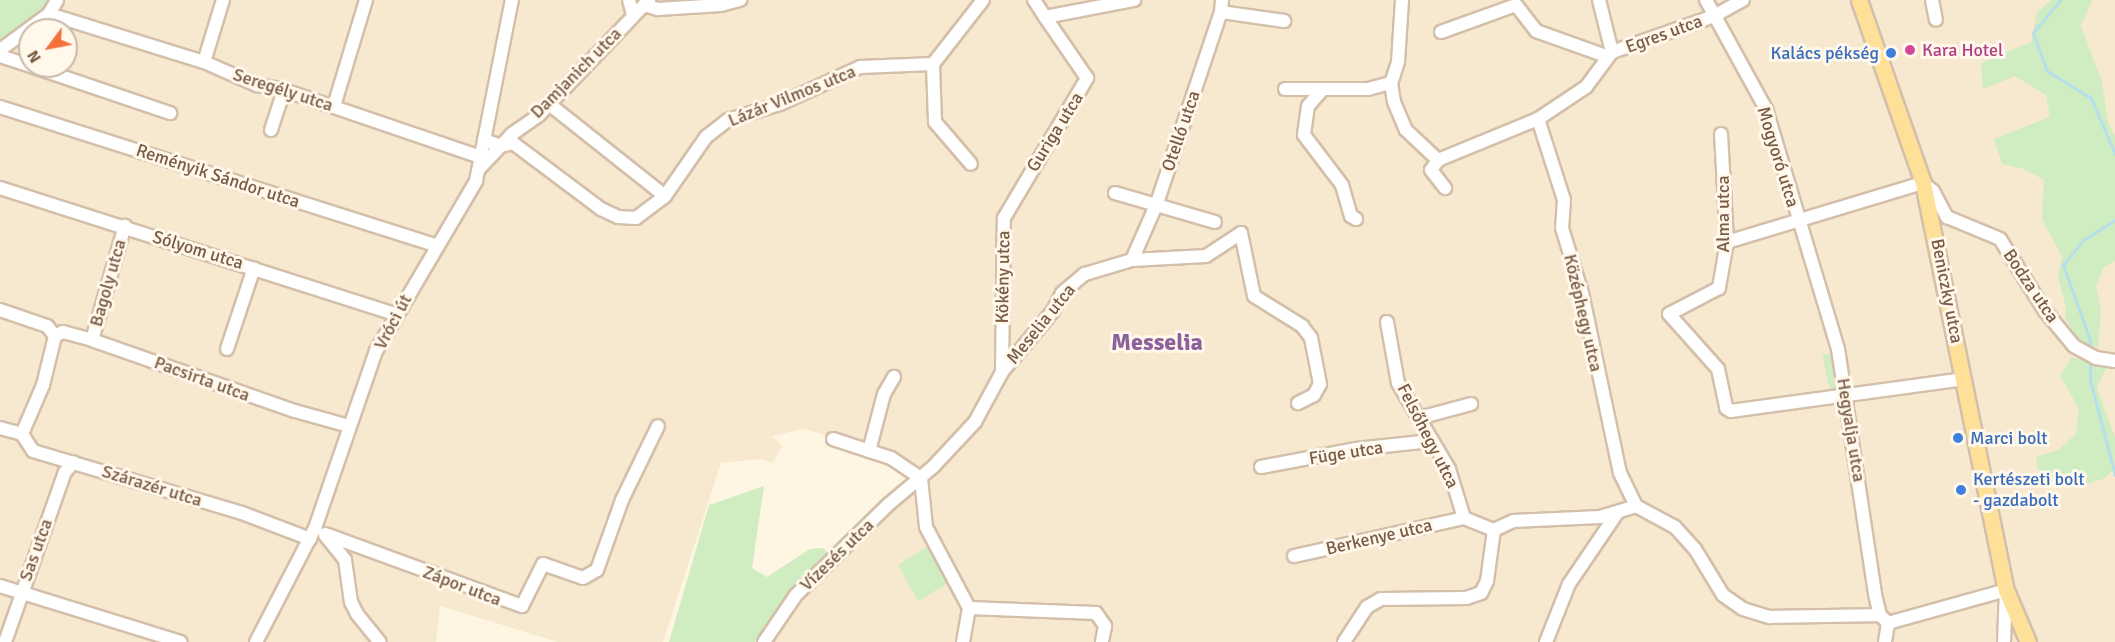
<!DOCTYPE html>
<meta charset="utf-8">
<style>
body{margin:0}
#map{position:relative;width:2115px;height:642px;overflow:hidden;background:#fef5e3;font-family:Signika,sans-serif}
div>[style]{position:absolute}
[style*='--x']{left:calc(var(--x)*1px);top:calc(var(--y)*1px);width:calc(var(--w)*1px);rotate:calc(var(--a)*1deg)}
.residential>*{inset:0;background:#f7e8d0}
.green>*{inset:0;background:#cfedc0;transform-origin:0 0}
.stream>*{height:3px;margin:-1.5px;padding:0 1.5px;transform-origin:1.5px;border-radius:1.5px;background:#b5dfea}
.roads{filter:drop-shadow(2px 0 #d3bfaa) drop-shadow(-2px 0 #d3bfaa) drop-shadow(0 2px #d3bfaa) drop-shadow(0 -2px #d3bfaa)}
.minor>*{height:12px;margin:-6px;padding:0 6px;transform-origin:6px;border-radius:6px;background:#fff}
.major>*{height:15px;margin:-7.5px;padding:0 7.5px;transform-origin:7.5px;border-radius:7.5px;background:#ffe099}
.dots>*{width:16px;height:16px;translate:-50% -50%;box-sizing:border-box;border:3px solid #fff8eb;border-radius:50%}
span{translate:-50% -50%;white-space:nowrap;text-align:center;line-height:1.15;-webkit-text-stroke:6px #fff8eb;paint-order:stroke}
.street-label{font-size:18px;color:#795b46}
.hotel-label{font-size:18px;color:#b23c85}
.left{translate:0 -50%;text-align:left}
.shop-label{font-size:18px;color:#366cbe}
.right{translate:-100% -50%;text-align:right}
.district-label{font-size:24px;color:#8d619d;font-weight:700}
.north{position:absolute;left:18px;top:18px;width:60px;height:60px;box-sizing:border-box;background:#fff8eb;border:2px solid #c9b9a9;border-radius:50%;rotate:238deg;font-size:16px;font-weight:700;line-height:24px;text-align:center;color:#795b46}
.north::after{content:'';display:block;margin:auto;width:21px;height:27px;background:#f4713c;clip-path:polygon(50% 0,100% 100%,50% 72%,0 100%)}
</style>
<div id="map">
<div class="residential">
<i style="clip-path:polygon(evenodd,52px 0,2115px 0,2115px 642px,762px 642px,797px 590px,919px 472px,863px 445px,803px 429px,772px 436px,783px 446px,772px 463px,761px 459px,721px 463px,663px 642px,558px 642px,440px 606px,436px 642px,0 642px,0 46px,52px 0,30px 30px,66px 30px,66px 66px,30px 66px,30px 30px)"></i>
</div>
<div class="green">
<i style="clip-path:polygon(0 0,52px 0,0 46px)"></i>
<i style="clip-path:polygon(2051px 0,2092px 0,2081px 26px,2102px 82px,2108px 122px,2115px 136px,2115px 261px,2104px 267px,2096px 286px,2101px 311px,2098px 346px,2091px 347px,2076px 337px,2065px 318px,2066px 307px,2058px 277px,2062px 257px,2042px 219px,2044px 180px,2024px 169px,2002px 164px,1994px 139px,2050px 117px,2046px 95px,2015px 76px,1983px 89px,1981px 63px,2031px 42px,2037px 12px)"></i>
<i style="left:1836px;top:352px;width:42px;height:14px;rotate:78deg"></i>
<i style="clip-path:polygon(2072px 357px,2106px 368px,2097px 388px,2115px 437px,2115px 469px,2103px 479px,2076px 487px,2067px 481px,2055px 483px,2038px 469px,2036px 457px,2058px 450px,2076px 434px,2079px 409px,2060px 375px)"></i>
<i style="clip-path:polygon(764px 486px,752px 568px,767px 577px,810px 549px,824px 548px,828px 555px,788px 597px,755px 642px,669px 642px,709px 505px)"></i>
<i style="clip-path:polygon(930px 545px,948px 583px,918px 601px,898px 565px)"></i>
</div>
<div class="stream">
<i style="--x:2060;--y:0;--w:43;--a:129.3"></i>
<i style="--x:2033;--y:33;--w:40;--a:69.8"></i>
<i style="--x:2047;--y:71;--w:52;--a:31.5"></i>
<i style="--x:2091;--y:98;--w:61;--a:66.8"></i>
<i style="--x:2090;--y:350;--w:10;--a:-90"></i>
<i style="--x:2090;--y:340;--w:80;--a:-109.8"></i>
<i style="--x:2063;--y:265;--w:32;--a:-51"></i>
<i style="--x:2083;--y:240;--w:38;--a:-32"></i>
<i style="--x:2090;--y:360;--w:20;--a:90"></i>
<i style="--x:2090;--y:380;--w:98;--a:75.3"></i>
</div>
<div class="roads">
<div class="minor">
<i style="--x:629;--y:0;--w:16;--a:75"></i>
<i style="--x:1034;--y:0;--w:20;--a:57"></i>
<i style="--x:1045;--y:17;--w:91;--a:-10.8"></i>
<i style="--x:1402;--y:0;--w:62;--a:93.7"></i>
<i style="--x:1398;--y:62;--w:22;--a:108"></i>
<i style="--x:1391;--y:83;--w:19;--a:81"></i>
<i style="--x:1394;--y:102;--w:30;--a:67"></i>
<i style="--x:1406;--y:130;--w:44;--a:43.2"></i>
<i style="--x:1599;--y:0;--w:54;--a:76"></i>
<i style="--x:1706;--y:0;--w:124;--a:61.2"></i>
<i style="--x:1766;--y:109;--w:251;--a:73.3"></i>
<i style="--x:1838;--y:349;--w:248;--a:81.4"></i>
<i style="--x:1875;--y:594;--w:22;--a:77"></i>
<i style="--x:1880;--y:615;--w:11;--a:45"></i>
<i style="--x:1888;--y:623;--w:19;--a:99"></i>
<i style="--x:1932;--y:0;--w:20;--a:79"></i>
<i style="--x:644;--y:5;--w:15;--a:16"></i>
<i style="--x:658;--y:9;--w:63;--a:-3.6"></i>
<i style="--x:721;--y:5;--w:20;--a:-15"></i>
<i style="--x:1221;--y:12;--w:64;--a:8.1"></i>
<i style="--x:49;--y:14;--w:162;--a:17.2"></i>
<i style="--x:204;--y:62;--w:58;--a:23.5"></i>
<i style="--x:257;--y:85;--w:27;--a:10"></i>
<i style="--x:284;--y:90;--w:208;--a:18.8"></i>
<i style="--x:1441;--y:32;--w:80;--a:-19.8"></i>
<i style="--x:1516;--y:5;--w:33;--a:52"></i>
<i style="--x:1536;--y:31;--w:74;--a:19.7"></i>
<i style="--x:0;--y:50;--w:61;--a:-36.3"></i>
<i style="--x:49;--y:14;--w:16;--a:-60"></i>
<i style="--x:0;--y:56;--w:32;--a:18"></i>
<i style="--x:204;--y:62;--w:65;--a:-73"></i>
<i style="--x:933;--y:64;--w:58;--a:88"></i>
<i style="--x:935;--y:122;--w:55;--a:49.4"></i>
<i style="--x:933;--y:64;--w:81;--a:-52"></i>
<i style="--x:31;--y:66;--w:147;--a:18.7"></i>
<i style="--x:1285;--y:89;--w:83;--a:0"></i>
<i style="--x:1368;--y:89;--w:24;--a:-15"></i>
<i style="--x:1322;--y:90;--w:21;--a:131"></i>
<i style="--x:1308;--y:106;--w:29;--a:98"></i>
<i style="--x:1304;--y:135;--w:63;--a:52.8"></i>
<i style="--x:1342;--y:185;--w:32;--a:74"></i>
<i style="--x:1351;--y:216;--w:6;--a:31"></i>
<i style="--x:549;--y:104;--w:148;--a:38.4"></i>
<i style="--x:334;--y:106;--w:111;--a:-73.2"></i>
<i style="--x:0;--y:107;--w:457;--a:17.6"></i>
<i style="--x:1538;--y:119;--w:85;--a:72.2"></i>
<i style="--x:1564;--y:200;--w:28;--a:94"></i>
<i style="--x:1562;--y:228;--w:68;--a:72.9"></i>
<i style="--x:1582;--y:293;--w:184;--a:78.1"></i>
<i style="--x:1620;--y:473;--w:37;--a:64"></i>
<i style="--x:271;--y:130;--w:42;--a:-72"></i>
<i style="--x:1721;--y:134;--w:108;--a:86.8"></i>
<i style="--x:1727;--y:242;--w:47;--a:99.9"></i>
<i style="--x:1719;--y:288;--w:56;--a:152.5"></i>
<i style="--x:1669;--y:314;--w:74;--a:48.3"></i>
<i style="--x:1718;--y:369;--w:40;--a:78"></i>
<i style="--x:1726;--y:408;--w:6;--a:31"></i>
<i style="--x:1731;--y:411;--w:235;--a:-7.8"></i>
<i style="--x:484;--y:140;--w:18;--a:19"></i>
<i style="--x:501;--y:146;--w:12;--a:-14"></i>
<i style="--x:513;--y:143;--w:110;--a:36.9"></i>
<i style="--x:601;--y:209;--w:19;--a:25"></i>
<i style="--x:618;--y:217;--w:18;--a:3"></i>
<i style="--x:636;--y:218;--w:36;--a:-37"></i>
<i style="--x:665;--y:196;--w:72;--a:-55.2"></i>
<i style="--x:706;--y:137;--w:28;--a:-38"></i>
<i style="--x:728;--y:120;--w:54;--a:-17.1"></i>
<i style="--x:780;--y:104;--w:88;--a:-24.8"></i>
<i style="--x:860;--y:67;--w:73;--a:-2.4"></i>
<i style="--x:1438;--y:160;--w:108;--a:-22.3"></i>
<i style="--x:1538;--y:119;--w:58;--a:-33.7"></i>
<i style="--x:1586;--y:87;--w:44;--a:-53.4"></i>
<i style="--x:1612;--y:52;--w:108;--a:-19.4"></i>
<i style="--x:1714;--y:16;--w:33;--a:-29"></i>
<i style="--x:1438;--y:160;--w:12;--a:125"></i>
<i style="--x:1431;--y:170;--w:23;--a:52"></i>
<i style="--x:479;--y:169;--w:48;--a:-46.7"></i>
<i style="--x:512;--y:134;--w:33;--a:-35"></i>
<i style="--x:539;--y:115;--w:159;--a:-46.3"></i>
<i style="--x:0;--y:188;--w:416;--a:17.7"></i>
<i style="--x:1115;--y:193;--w:104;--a:16.2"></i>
<i style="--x:1727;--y:242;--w:205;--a:-16.8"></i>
<i style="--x:1923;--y:183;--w:13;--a:39"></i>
<i style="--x:1933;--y:191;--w:30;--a:62"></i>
<i style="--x:1947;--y:217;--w:57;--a:22.5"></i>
<i style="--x:2000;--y:239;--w:85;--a:58"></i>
<i style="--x:2045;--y:311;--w:45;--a:50.4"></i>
<i style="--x:2074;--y:346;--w:25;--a:29"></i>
<i style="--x:2096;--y:358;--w:19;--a:9"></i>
<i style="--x:1132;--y:260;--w:62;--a:-66.3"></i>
<i style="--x:1157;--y:203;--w:201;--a:-71.5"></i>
<i style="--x:1221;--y:12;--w:12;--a:-85"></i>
<i style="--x:0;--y:310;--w:50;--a:18.8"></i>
<i style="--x:47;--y:326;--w:13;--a:51"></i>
<i style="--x:1387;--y:322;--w:62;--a:79.8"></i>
<i style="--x:1398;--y:383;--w:100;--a:59.3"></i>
<i style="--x:1449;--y:469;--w:51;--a:73"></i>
<i style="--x:1464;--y:518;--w:32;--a:22"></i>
<i style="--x:55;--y:336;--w:9;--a:-27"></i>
<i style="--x:63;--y:332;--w:30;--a:15"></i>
<i style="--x:92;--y:340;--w:215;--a:19.3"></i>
<i style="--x:295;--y:411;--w:56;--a:15.5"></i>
<i style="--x:92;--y:340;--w:119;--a:-73.9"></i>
<i style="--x:227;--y:349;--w:85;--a:-71.6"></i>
<i style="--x:1002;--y:372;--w:154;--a:-89.3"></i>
<i style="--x:1004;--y:218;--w:163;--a:-59.3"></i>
<i style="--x:1087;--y:78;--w:74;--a:-124.5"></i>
<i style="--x:1419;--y:418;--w:54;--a:-15.1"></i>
<i style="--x:0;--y:428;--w:23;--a:15"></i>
<i style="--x:22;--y:434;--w:20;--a:57"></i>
<i style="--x:33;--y:451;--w:218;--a:16.5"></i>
<i style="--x:242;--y:513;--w:73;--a:20.9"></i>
<i style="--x:22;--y:434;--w:53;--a:-66.8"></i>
<i style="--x:43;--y:385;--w:50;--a:-76.2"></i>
<i style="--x:833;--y:439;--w:61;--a:18.1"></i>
<i style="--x:891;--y:458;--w:36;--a:34"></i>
<i style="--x:869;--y:451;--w:59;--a:-75.3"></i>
<i style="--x:884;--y:394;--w:20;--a:-60"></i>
<i style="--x:1261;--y:467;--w:97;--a:-10.7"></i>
<i style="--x:1356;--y:449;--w:75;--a:-6.1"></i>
<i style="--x:921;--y:478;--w:49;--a:84.2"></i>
<i style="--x:926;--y:527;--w:92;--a:62"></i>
<i style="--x:969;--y:608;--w:35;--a:100"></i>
<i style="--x:325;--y:534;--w:210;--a:20.1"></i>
<i style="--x:522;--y:606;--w:47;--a:-63.4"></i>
<i style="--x:543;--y:564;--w:42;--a:19.3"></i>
<i style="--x:583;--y:578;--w:16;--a:-30"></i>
<i style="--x:597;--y:570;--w:74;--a:-70.3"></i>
<i style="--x:622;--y:500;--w:82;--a:-64.1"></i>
<i style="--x:325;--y:535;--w:32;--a:51"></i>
<i style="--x:345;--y:560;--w:42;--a:81.9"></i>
<i style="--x:351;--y:602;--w:13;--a:63"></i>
<i style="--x:357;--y:614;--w:36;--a:51"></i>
<i style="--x:1294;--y:556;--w:174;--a:-12.6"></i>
<i style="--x:0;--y:586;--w:189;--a:17.2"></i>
<i style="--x:969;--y:608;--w:127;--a:2.3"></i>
<i style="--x:1096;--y:613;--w:16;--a:55"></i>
<i style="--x:1105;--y:626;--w:16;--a:101"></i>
<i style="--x:1888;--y:623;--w:123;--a:-15.6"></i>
<i style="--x:2006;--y:590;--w:52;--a:92.2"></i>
<i style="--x:5;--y:642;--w:180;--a:-70.6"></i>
<i style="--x:65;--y:472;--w:13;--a:-48"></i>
<i style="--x:256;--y:642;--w:128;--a:-62.6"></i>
<i style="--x:315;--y:528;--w:187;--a:-71"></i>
<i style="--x:376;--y:351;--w:197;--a:-59.5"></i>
<i style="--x:476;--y:181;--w:185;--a:-78.8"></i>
<i style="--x:764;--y:642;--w:57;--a:-55.8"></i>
<i style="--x:796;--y:595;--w:130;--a:-44.4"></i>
<i style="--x:889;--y:504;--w:57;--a:-40.1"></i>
<i style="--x:933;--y:467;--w:62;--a:-47"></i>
<i style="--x:975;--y:422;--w:57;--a:-61.6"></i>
<i style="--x:1002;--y:372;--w:80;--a:-50.1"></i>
<i style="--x:1053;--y:311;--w:20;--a:-63"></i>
<i style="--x:1062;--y:293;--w:30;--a:-40"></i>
<i style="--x:1085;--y:274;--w:49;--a:-16.6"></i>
<i style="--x:1132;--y:260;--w:74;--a:-3.1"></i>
<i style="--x:1206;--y:256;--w:42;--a:-33.3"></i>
<i style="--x:1241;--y:233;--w:64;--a:78.3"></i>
<i style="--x:1254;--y:296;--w:57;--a:32"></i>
<i style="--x:1302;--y:326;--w:15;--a:53"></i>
<i style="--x:1311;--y:338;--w:47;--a:78.9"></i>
<i style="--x:1320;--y:384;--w:13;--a:119"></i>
<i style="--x:1314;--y:395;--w:18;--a:153"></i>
<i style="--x:1344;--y:642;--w:42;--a:-56.7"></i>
<i style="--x:1367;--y:607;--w:16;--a:-30"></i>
<i style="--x:1381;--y:599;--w:85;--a:-0.7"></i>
<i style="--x:1466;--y:598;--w:16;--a:-18"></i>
<i style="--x:1481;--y:593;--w:13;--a:-63"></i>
<i style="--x:1487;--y:581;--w:51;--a:-82.2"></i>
<i style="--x:1494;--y:530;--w:21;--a:-25"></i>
<i style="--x:1513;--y:521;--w:87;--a:-2.6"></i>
<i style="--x:1600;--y:517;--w:38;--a:-17"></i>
<i style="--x:1636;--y:506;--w:44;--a:28.3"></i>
<i style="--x:1675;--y:527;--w:30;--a:48"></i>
<i style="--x:1695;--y:549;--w:54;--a:58.7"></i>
<i style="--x:1723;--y:595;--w:24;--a:35"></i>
<i style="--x:1743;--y:609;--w:28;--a:17"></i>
<i style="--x:1770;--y:617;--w:110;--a:-1"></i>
<i style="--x:1546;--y:642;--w:62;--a:-68.4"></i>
<i style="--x:1569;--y:584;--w:86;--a:-55.9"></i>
</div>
<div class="major">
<i style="--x:1859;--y:0;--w:194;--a:70.7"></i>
<i style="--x:1923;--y:183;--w:415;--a:78.5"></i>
<i style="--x:2006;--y:590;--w:56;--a:67.1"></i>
</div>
</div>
<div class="dots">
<i style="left:1910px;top:50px;background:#d1479c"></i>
<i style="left:1891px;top:53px;background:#3f7fe0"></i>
<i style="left:1958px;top:438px;background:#3f7fe0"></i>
<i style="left:1961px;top:490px;background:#3f7fe0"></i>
</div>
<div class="street-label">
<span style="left:1664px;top:34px;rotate:-20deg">Egres utca</span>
<span style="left:576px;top:73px;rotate:-45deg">Damjanich utca</span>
<span style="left:283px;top:90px;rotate:18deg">Seregély utca</span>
<span style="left:792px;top:96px;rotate:-22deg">Lázár Vilmos utca</span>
<span style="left:1181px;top:131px;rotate:-71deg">Otelló utca</span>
<span style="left:1055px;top:132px;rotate:-58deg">Guriga utca</span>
<span style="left:1778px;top:157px;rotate:73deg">Mogyoró utca</span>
<span style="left:218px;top:176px;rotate:18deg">Reményik Sándor utca</span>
<span style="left:1723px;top:214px;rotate:-90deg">Alma utca</span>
<span style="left:198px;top:250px;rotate:17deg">Sólyom utca</span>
<span style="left:1003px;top:277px;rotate:-89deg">Kökény utca</span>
<span style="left:108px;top:283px;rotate:-74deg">Bagoly utca</span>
<span style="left:2031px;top:286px;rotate:56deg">Bodza utca</span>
<span style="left:1947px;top:291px;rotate:79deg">Beniczky utca</span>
<span style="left:1583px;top:313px;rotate:77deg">Középhegy utca</span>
<span style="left:393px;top:322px;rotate:-62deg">Vróci út</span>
<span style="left:1041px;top:324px;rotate:-51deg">Meselia utca</span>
<span style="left:202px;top:379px;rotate:20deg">Pacsirta utca</span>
<span style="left:1851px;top:430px;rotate:81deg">Hegyalja utca</span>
<span style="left:1428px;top:436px;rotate:63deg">Felsőhegy utca</span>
<span style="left:1346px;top:453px;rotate:-9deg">Füge utca</span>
<span style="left:152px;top:486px;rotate:17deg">Szárazér utca</span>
<span style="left:1379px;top:537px;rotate:-13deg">Berkenye utca</span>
<span style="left:36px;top:550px;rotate:-70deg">Sas utca</span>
<span style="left:837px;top:555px;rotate:-44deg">Vízesés utca</span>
<span style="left:462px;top:586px;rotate:21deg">Zápor utca</span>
</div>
<div class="hotel-label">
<span class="left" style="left:1922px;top:50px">Kara Hotel</span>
</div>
<div class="shop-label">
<span class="right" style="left:1879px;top:53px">Kalács pékség</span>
<span class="left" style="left:1970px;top:438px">Marci bolt</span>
<span class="left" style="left:1973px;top:490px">Kertészeti bolt<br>- gazdabolt</span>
</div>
<div class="district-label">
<span style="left:1157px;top:343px">Messelia</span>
</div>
<div class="north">N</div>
</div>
